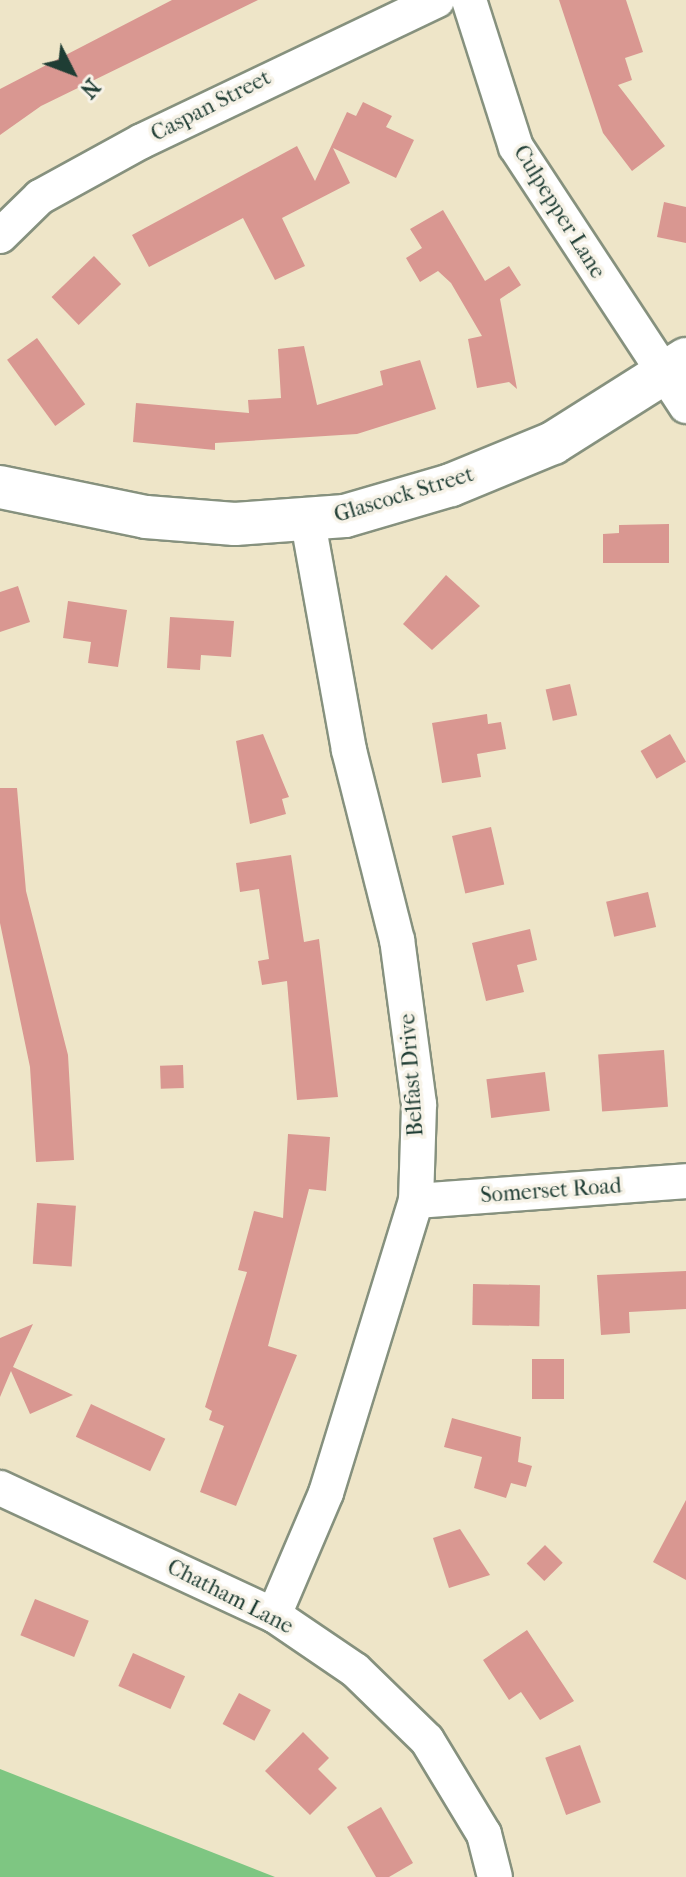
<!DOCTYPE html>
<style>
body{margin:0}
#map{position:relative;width:686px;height:1877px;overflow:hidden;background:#eee5c8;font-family:"IM FELL French Canon",serif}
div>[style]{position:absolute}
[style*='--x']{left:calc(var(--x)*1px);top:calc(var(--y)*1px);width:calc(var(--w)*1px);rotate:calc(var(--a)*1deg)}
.green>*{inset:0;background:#7ec682}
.building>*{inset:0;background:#d99791;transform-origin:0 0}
.roads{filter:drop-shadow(2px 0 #86917e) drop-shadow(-2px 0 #86917e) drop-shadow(0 2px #86917e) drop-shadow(0 -2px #86917e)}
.minor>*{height:34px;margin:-17px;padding:0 17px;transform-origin:17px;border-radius:17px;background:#fff}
.tertiary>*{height:42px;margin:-21px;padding:0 21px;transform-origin:21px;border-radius:21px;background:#fff}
span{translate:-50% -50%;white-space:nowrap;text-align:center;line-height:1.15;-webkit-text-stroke:7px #f7f3e8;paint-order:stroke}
.street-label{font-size:22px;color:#1f3d34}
.north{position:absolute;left:32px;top:32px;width:80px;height:80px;-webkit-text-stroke:6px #f7f3e8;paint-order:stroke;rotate:132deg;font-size:22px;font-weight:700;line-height:32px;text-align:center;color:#1f3d34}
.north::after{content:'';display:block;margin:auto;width:28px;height:36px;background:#1f3d34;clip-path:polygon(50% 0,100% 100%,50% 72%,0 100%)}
</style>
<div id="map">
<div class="green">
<i style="clip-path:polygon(0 1769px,275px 1877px,0 1877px)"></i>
</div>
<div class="building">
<i style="clip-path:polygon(172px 0,258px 0,41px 106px,0 135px,0 89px)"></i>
<i style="clip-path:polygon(559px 0,626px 0,643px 52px,625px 58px,632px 80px,618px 85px,665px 146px,632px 171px,603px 133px)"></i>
<i style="clip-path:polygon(363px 102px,392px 116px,386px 127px,414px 140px,396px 178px,333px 148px,350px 183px,282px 218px,305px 266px,275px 280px,243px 218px,149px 267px,132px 235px,297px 146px,315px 181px,347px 112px,356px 116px)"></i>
<i style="clip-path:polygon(664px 202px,686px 207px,686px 243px,657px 237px)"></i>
<i style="clip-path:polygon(443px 210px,485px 281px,509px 266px,521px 285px,500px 299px,517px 389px,509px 382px,477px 388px,468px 339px,482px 336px,451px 283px,438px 271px,420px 282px,406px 258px,422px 248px,410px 229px)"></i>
<i style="left:94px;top:256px;width:39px;height:59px;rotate:46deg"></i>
<i style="left:37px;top:338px;width:82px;height:37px;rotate:54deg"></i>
<i style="clip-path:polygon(304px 346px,317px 405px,383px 385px,380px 371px,420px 360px,436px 409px,357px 434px,215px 443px,215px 450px,133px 442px,136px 403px,249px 413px,248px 400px,281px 398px,278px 349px)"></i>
<i style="clip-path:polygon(669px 524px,669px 563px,603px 563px,603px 534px,619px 533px,619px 525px)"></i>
<i style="clip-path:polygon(446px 575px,480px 606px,432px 650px,403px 624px)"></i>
<i style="clip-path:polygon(18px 586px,30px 622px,0 632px,0 592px)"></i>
<i style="clip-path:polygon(68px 601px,127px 610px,118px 667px,88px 663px,91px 642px,63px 638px)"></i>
<i style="clip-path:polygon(170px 617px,234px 621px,231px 657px,201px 655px,200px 670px,167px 668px)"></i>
<i style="left:570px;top:684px;width:32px;height:25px;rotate:77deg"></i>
<i style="clip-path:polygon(487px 714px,488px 724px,501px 722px,506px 749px,477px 754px,481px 777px,442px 783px,432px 723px)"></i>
<i style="clip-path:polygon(263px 734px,289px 797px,282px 799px,286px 814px,250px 824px,236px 741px)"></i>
<i style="left:670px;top:734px;width:32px;height:34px;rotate:60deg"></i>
<i style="clip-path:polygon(0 788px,17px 788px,26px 891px,68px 1055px,74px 1160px,36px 1162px,30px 1067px,0 923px)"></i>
<i style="left:491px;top:827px;width:59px;height:40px;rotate:77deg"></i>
<i style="clip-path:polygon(291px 855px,304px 942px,319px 939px,338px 1097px,297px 1100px,287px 981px,262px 985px,258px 961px,269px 959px,259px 889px,240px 892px,236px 863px)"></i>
<i style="left:648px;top:892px;width:36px;height:43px;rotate:77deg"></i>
<i style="clip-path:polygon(530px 929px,537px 960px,517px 965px,524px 992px,486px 1001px,472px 943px)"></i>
<i style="left:664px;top:1050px;width:57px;height:66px;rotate:86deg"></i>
<i style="left:183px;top:1065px;width:23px;height:23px;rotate:88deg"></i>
<i style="left:545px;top:1072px;width:39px;height:59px;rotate:83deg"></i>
<i style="clip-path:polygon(288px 1134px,330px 1137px,326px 1191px,309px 1189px,268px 1346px,297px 1355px,236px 1506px,200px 1492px,224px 1426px,209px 1420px,212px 1411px,205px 1407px,247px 1272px,238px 1270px,254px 1211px,283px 1218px)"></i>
<i style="left:37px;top:1203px;width:39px;height:61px;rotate:4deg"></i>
<i style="clip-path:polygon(686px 1271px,686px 1309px,629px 1312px,630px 1333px,601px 1335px,597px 1275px)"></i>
<i style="left:473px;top:1284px;width:67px;height:41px;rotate:1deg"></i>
<i style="clip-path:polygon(33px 1324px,13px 1367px,73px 1395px,30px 1414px,11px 1371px,0 1397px,0 1338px)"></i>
<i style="left:532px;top:1359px;width:32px;height:40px"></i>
<i style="left:91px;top:1404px;width:82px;height:36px;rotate:25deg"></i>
<i style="clip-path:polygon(452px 1418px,521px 1437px,518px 1462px,532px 1466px,526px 1487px,511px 1483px,506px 1498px,474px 1488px,482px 1457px,444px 1447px)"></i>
<i style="clip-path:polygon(686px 1500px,686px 1580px,653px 1562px)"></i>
<i style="clip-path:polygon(460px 1529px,490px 1575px,449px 1588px,433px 1538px)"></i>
<i style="left:545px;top:1545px;width:25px;height:26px;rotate:45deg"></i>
<i style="left:35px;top:1599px;width:58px;height:39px;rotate:22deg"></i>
<i style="clip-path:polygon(527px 1630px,574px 1701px,540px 1720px,521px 1692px,509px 1700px,483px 1660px)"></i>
<i style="left:133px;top:1653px;width:57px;height:36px;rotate:24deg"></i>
<i style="left:239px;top:1693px;width:36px;height:35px;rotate:28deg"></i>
<i style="clip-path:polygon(303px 1732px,329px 1758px,318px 1769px,337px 1788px,310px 1815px,265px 1771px)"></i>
<i style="left:580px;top:1745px;width:61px;height:37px;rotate:70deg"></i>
<i style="clip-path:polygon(381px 1807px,413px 1863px,389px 1877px,376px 1877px,347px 1827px)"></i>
</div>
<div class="roads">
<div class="minor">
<i style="--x:469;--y:0;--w:154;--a:72.3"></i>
<i style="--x:516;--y:147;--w:310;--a:56.7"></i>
<i style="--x:0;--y:236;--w:56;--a:-44.3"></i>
<i style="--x:40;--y:197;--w:116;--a:-28.8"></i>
<i style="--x:142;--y:141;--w:327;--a:-25.5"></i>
<i style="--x:416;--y:1201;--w:271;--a:-4.2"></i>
<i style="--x:0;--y:1488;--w:302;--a:24.9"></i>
<i style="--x:274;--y:1615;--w:98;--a:34.2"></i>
<i style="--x:355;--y:1670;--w:100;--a:44.2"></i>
<i style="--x:427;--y:1740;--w:110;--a:58.8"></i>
<i style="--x:484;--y:1834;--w:44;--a:75.7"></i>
<i style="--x:274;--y:1615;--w:133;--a:-66.9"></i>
<i style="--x:326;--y:1493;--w:306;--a:-72.9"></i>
<i style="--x:416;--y:1201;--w:97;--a:-88.2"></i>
<i style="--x:419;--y:1104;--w:165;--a:-97.6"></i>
<i style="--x:397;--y:940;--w:196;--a:-104.2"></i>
<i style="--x:349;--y:750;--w:232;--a:-100.2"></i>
</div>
<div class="tertiary">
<i style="--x:0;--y:487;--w:149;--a:11.6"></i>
<i style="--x:146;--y:517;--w:89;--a:4.5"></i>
<i style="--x:235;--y:524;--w:110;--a:-4.2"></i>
<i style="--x:345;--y:516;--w:110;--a:-16.3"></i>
<i style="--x:451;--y:485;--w:110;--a:-22.4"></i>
<i style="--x:553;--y:443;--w:157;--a:-32.3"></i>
</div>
</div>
<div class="street-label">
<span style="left:211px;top:106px;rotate:-27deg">Caspan Street</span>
<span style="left:559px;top:212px;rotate:58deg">Culpepper Lane</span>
<span style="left:404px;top:495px;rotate:-17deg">Glascock Street</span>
<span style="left:412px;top:1075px;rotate:-94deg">Belfast Drive</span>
<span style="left:551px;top:1191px;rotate:-4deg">Somerset Road</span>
<span style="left:230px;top:1597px;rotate:27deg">Chatham Lane</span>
</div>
<div class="north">N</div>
</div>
